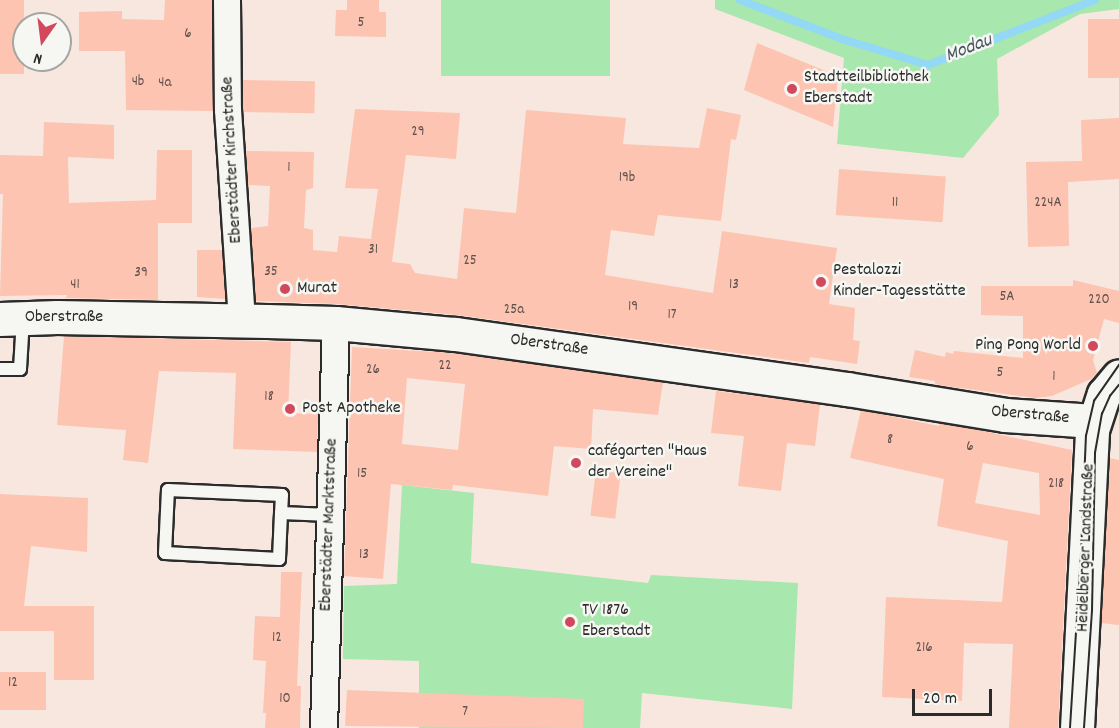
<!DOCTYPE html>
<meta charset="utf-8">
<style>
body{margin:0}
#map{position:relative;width:1119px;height:728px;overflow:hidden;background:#f8e7df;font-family:Dekko,sans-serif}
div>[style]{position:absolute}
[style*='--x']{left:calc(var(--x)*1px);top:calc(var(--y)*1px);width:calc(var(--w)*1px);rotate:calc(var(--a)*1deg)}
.green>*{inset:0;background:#a8e7ae;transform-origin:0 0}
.stream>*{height:8px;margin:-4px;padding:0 4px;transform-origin:4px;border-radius:4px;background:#93d8f5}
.building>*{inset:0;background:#fdc4b2;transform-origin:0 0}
.roads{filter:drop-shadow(2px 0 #2b2b2b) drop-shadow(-2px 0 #2b2b2b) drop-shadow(0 2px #2b2b2b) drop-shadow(0 -2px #2b2b2b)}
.lane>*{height:12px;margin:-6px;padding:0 6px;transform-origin:6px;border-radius:6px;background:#f6f6f2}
.street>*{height:26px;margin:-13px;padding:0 13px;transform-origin:13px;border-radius:13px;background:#f6f6f2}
.secondary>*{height:33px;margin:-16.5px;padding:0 16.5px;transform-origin:16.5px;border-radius:16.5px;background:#f6f6f2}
.tram>*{height:1.5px;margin:-0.75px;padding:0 0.75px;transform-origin:0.75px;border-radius:0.75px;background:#2b2b2b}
.dots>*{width:16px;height:16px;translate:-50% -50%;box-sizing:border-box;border:3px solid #f6f6f2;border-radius:50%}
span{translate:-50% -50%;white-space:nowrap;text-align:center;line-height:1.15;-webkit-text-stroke:5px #f6f6f2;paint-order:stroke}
.number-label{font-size:15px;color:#60514d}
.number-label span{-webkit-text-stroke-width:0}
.poi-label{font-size:18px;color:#2b2b2b}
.left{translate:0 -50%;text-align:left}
.right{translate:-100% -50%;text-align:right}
.street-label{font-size:18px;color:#2b2b2b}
.water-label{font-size:20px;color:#45565e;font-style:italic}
.north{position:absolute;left:12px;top:12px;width:60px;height:60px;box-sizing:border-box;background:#f6f6f2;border:2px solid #a5a5a2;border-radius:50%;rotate:194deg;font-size:16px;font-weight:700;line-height:24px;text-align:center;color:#2b2b2b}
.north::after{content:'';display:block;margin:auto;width:21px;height:27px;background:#d1495b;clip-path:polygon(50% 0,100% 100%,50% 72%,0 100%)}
.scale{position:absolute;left:912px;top:689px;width:80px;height:27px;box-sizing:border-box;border:3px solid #2b2b2b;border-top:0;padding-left:8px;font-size:18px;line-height:21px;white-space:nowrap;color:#2b2b2b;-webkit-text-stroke:4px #f6f6f2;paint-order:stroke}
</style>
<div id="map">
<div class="green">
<i style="left:441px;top:0;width:169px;height:76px"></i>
<i style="clip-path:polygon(715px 0,1119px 0,1119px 9px,1080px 14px,997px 59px,999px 115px,963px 158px,837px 144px,844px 58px,715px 9px)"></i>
<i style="clip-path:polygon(402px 485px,474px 493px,471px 563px,648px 583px,651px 575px,798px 583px,792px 709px,642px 693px,640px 728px,419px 728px,419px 661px,343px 659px,344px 586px,397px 584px)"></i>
</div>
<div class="stream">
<i style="--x:740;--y:0;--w:109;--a:20.9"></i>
<i style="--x:842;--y:39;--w:90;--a:16.8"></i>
<i style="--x:928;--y:65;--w:179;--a:-21.3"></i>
</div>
<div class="building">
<i style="left:0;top:0;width:24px;height:74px"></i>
<i style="clip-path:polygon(165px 0,212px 0,213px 111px,126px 110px,125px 51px,79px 51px,79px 12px,122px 11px,122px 19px,164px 20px)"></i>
<i style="clip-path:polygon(347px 0,379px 0,379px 12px,386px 12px,386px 37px,335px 36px,336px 10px,347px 10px)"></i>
<i style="left:1119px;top:19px;width:59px;height:31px;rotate:90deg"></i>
<i style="clip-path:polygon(757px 43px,838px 76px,833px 127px,744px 90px)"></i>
<i style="left:243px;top:80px;width:72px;height:32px;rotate:1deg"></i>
<i style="clip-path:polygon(707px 108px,741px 115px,736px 140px,731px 139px,721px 221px,658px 215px,654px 236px,611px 230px,605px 275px,713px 293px,722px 231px,837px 248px,829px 304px,855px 308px,853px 340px,860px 341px,857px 364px,810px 357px,809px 363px,457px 315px,337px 304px,256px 301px,251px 228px,268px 226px,270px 186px,248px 185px,246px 151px,314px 152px,313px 188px,306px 190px,304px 228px,313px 230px,313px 250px,337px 252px,339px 236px,371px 239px,378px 189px,345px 188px,355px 109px,460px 113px,456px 159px,406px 155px,392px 262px,410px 264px,415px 273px,457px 279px,464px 208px,516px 213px,526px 110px,626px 118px,623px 144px,699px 148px)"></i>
<i style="clip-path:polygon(1119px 118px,1119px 179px,1068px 182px,1069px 246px,1028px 247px,1026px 162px,1082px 161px,1081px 120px)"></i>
<i style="clip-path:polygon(44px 122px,114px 125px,114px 159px,68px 157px,69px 203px,156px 200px,157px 150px,192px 150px,192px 223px,158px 223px,158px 300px,66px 298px,67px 295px,0 296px,3px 194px,0 194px,0 155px,43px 156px)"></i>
<i style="left:839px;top:169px;width:107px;height:46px;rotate:4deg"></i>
<i style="clip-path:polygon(197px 250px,222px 250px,226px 299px,197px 297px)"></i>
<i style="clip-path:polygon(1073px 280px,1119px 291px,1119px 323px,1104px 319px,1093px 360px,1097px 373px,1091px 379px,1052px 396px,1035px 398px,946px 386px,935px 384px,935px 381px,909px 377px,915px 350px,945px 357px,946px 352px,953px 354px,954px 351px,1023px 358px,1023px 316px,981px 315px,981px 286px,1073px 286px)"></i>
<i style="clip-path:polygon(64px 336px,291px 342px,288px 413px,318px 414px,317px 452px,233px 449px,236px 373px,159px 371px,148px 463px,123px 460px,126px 430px,57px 425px)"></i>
<i style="clip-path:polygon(evenodd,352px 347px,453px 353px,663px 382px,658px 415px,593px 409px,591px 449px,554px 446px,548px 496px,453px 485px,452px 490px,391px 484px,383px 579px,344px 576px,352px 347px,407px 378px,465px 384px,458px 450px,402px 444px,407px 378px)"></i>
<i style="clip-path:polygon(716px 391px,820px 404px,815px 446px,787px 443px,781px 491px,738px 486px,744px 436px,711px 433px)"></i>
<i style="clip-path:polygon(evenodd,861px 410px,939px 426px,940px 423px,969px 428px,1072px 450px,1058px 728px,1009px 728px,1013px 644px,964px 643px,962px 701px,882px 697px,886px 597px,1002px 602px,1008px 541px,937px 526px,944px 479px,850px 458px,861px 410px,983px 463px,1039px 473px,1040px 515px,975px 503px,983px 463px)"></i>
<i style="clip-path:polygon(1109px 458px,1119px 460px,1119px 625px,1101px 623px)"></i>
<i style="left:596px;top:470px;width:25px;height:46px;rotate:7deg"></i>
<i style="clip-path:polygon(0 494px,88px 498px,87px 552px,31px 546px,24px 606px,94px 606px,94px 680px,54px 680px,54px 631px,0 631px)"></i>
<i style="clip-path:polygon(281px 572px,302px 572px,297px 686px,301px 686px,300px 728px,265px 728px,266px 713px,263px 713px,266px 661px,253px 660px,255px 616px,280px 617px)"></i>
<i style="left:0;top:672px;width:46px;height:38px"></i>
<i style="clip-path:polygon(347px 690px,584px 699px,583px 728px,345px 726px)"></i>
</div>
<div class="roads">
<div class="lane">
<i style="--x:0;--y:369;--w:20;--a:0"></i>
<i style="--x:20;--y:369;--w:51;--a:-86.6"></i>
<i style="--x:281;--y:513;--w:46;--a:92.5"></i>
<i style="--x:279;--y:559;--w:114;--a:-177"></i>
<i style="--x:165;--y:553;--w:63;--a:-87.3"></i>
<i style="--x:168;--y:490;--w:114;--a:2.5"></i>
<i style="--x:282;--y:495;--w:18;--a:93"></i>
<i style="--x:281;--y:513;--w:49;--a:2.3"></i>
</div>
<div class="street">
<i style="--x:227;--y:0;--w:110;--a:89.5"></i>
<i style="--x:228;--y:110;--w:210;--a:86.2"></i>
<i style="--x:324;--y:728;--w:405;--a:-88.3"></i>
</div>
<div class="secondary">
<i style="--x:0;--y:319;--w:57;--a:-2"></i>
<i style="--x:57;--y:317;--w:210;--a:1.1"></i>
<i style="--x:267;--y:321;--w:69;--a:1.7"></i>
<i style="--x:336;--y:323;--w:120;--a:5.3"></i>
<i style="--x:455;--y:334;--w:396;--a:8"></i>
<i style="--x:847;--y:389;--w:160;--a:9.3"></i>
<i style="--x:1005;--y:415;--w:89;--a:3.9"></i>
<i style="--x:1077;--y:728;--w:298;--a:-87.1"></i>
<i style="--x:1092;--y:430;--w:38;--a:-72"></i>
<i style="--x:1104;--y:394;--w:23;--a:-50"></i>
</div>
</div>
<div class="tram">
<i style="--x:1070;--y:728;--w:174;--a:-86.4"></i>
<i style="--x:1081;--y:554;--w:118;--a:-87.6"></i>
<i style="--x:1086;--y:436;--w:36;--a:-77"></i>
<i style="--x:1094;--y:401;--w:44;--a:-55.2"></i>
<i style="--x:1084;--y:728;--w:117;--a:-86.1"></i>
<i style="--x:1092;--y:611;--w:158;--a:-88.9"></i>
<i style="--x:1095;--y:453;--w:40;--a:-80"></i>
<i style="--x:1102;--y:414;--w:20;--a:-66"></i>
<i style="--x:1110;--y:396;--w:14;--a:-51"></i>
</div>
<div class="dots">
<i style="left:792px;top:89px;background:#d1495b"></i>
<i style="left:821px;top:282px;background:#d1495b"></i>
<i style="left:285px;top:289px;background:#d1495b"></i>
<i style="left:1093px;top:346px;background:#d1495b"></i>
<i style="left:290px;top:409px;background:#d1495b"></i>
<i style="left:576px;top:463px;background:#d1495b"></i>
<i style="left:570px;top:622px;background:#d1495b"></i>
</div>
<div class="number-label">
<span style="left:361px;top:24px">5</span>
<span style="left:188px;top:35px">6</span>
<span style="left:138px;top:83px">4b</span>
<span style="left:165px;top:84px">4a</span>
<span style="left:418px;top:133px">29</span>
<span style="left:289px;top:169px">1</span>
<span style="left:627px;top:179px">19b</span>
<span style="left:895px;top:204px">11</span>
<span style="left:1048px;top:204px">224A</span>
<span style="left:373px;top:251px">31</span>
<span style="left:470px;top:262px">25</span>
<span style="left:271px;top:273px">35</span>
<span style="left:141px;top:274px">39</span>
<span style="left:75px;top:286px">41</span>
<span style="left:734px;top:286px">13</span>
<span style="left:1007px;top:298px">5A</span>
<span style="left:1099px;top:301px">220</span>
<span style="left:633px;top:308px">19</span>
<span style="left:514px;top:311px">25a</span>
<span style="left:672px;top:316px">17</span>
<span style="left:445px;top:367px">22</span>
<span style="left:373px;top:371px">26</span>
<span style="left:1000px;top:374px">5</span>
<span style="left:1054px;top:378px">1</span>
<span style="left:269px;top:398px">18</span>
<span style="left:890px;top:441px">8</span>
<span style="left:970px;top:448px">6</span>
<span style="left:362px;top:475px">15</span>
<span style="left:1056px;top:485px">218</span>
<span style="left:364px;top:556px">13</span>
<span style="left:277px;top:639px">12</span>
<span style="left:924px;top:649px">216</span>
<span style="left:13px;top:684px">12</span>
<span style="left:285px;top:700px">10</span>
<span style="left:465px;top:713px">7</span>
</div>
<div class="poi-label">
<span class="left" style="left:804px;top:89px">Stadtteilbibliothek<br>Eberstadt</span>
<span class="left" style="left:833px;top:282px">Pestalozzi<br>Kinder-Tagesstätte</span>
<span class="left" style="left:297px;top:289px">Murat</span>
<span class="right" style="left:1081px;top:346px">Ping Pong World</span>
<span class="left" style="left:302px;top:409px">Post Apotheke</span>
<span class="left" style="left:588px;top:463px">cafégarten "Haus<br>der Vereine"</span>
<span class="left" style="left:582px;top:622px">TV 1876<br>Eberstadt</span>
</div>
<div class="street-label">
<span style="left:233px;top:160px;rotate:-93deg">Eberstädter Kirchstraße</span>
<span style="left:64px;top:318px">Oberstraße</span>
<span style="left:549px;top:346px;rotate:8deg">Oberstraße</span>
<span style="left:1030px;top:416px;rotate:5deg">Oberstraße</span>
<span style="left:330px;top:525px;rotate:-88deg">Eberstädter Marktstraße</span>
<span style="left:1087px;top:548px;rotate:-88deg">Heidelberger Landstraße</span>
</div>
<div class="water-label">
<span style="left:969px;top:49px;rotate:-21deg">Modau</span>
</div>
<div class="north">N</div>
<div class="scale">20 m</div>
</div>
